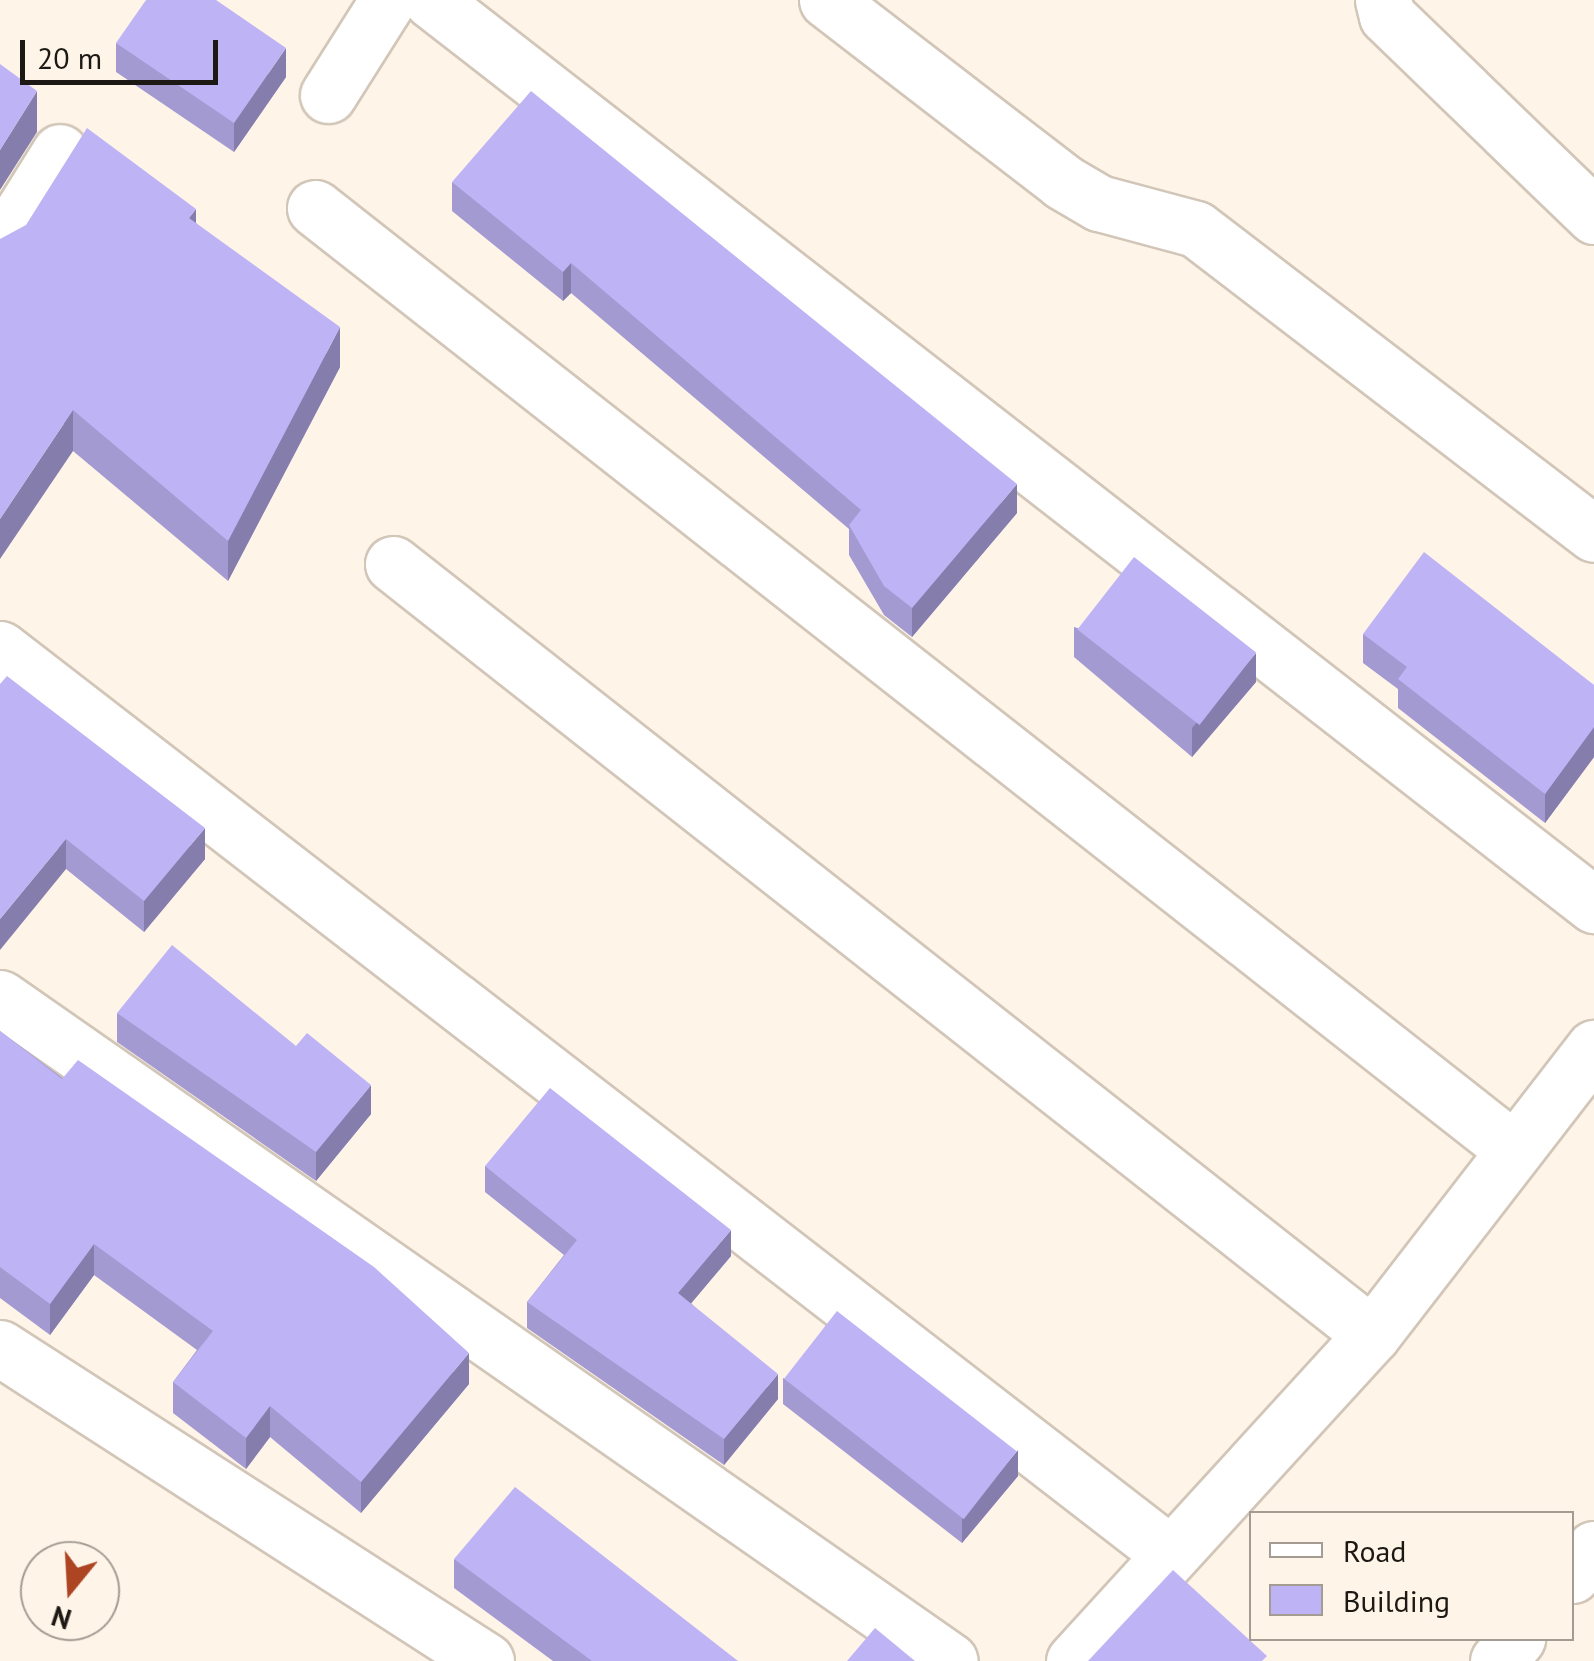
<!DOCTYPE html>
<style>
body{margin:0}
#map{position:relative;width:1594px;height:1661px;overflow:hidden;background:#fef4e8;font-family:"PT Sans",sans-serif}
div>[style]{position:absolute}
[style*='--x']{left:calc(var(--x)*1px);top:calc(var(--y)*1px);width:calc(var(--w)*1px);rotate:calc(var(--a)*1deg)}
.roads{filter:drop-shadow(2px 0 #d2c6b8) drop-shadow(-2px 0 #d2c6b8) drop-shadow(0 2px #d2c6b8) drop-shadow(0 -2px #d2c6b8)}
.street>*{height:55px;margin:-27.5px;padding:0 27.5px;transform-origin:27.5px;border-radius:27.5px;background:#fff}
.wall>*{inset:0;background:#a39ad2}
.shaded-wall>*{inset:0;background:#857dab}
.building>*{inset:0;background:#beb3f4;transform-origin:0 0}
span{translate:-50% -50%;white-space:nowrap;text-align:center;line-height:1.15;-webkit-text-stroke:10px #fef4e8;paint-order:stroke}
.legend{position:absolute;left:1249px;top:1511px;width:325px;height:130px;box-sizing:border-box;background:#fef4e8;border:2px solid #a49c93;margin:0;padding:12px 18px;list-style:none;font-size:30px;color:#1c1813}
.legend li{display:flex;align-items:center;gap:20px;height:50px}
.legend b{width:50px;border:2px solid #a49c93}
.north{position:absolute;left:20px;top:1541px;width:100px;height:100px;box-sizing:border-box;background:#fef4e8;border:2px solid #a49c93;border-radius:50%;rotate:198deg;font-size:28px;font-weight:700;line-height:40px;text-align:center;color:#1c1813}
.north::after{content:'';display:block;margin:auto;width:35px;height:45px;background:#ad4523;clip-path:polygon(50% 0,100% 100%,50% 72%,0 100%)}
.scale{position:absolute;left:20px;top:40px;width:198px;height:45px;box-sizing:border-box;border:5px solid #1c1813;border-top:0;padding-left:12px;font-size:30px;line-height:35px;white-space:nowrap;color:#1c1813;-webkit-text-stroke:8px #fef4e8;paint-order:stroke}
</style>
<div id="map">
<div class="roads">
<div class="street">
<i style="--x:431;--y:0;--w:1474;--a:37.89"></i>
<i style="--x:827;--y:0;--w:298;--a:37.6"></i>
<i style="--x:1063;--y:182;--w:42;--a:30.3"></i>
<i style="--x:1099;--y:203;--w:100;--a:15"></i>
<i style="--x:1196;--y:229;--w:501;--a:37.46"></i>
<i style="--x:1383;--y:0;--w:16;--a:76"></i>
<i style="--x:1387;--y:16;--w:288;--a:44"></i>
<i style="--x:328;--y:95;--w:112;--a:-57.7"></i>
<i style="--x:315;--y:208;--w:1523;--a:38.15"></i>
<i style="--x:0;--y:248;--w:113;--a:-58"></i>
<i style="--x:393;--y:564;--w:1246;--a:38.22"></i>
<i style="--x:0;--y:649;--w:1474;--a:37.72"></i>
<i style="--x:0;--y:998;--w:1158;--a:34.91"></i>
<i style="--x:0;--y:1348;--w:578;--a:32.78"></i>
<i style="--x:1572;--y:1575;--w:34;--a:-50"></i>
<i style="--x:1074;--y:1661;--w:442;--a:-47.6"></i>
<i style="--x:1372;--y:1335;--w:363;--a:-52.3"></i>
<i style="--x:1498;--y:1661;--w:30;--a:-50"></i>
</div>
</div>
<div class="wall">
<i style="clip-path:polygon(116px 43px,286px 77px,234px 152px,116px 72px)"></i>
<i style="clip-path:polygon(452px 182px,1017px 513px,912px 637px,884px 615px,849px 555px,849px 529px,571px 293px,563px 301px,452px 211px)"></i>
<i style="clip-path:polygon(196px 223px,340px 367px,228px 581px,73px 451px,0 239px)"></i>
<i style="clip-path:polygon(1074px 627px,1256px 682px,1192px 757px,1074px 657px)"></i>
<i style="clip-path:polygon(1363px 634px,1594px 685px,1594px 757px,1545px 823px,1398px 708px,1398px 689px,1363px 663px)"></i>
<i style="clip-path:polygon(0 684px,205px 859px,144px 932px,66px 869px)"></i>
<i style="clip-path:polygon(117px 1013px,371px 1114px,316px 1181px,117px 1042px)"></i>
<i style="clip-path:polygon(0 1031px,469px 1384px,361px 1513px,270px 1437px,246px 1469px,173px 1413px,173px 1382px,197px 1350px,94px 1275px,50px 1335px,0 1298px)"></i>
<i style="clip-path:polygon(485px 1166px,731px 1256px,691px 1303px,778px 1399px,724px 1465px,527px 1328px,527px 1302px,564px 1255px,485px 1192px)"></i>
<i style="clip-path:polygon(783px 1378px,1018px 1476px,962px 1543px,783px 1404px)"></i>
<i style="clip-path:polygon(454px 1559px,738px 1661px,553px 1661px,454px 1588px)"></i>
</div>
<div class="shaded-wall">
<i style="clip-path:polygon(286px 48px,286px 77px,234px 152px,234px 123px)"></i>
<i style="clip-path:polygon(37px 91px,37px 132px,0 190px,0 150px)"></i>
<i style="clip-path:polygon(196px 209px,196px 250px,189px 218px)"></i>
<i style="clip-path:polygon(571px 263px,571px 293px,563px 301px,563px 272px)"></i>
<i style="clip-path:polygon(340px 327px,340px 367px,228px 581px,228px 541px)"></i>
<i style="clip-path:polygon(73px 410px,73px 451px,0 559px,0 519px)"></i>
<i style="clip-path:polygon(1017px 484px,1017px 513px,912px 637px,912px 608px)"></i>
<i style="clip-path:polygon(1256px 653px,1256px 682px,1192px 757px,1192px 728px)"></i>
<i style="clip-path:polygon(1594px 727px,1594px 757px,1545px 823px,1545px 794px)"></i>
<i style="clip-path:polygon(205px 828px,205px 859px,144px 932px,144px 901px)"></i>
<i style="clip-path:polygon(66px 839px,66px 869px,0 950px,0 919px)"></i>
<i style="clip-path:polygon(371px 1085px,371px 1114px,316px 1181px,316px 1152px)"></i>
<i style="clip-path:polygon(731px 1230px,731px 1256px,678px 1319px,678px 1293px)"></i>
<i style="clip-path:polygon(94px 1244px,94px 1275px,50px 1335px,50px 1304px)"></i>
<i style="clip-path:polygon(469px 1353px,469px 1384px,361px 1513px,361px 1482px)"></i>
<i style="clip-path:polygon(778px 1374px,778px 1399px,724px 1465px,724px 1439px)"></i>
<i style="clip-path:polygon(270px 1406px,270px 1437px,246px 1469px,246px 1438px)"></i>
<i style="clip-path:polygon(1018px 1450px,1018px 1476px,962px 1543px,962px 1517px)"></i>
</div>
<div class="building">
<i style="clip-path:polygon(146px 0,216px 0,286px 48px,234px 123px,116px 43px)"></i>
<i style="clip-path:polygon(0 64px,37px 91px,0 150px)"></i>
<i style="clip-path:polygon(531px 91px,1017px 484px,912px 608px,884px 586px,849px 525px,861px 510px,571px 263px,563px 272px,452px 182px)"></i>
<i style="clip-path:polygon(87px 128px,196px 209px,189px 218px,340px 327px,228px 541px,73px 410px,0 519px,0 239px,26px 225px)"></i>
<i style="clip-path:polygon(1424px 552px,1594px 685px,1594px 727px,1545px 794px,1398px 679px,1407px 667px,1363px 634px)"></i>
<i style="left:1134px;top:557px;width:155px;height:92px;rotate:38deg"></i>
<i style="clip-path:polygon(7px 676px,205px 828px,144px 901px,66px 839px,0 919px,0 684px)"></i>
<i style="clip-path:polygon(172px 945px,296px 1046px,307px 1033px,371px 1085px,316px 1152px,117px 1013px)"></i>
<i style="clip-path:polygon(0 1031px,62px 1079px,78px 1060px,374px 1267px,469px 1353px,361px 1482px,270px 1406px,246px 1438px,173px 1382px,213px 1331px,94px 1244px,50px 1304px,0 1267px)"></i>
<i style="clip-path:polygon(550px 1088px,731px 1230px,678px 1293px,778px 1374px,724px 1439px,527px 1302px,577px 1240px,485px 1166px)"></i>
<i style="left:837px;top:1311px;width:228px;height:86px;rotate:38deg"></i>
<i style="clip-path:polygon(515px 1487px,738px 1661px,592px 1661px,454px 1559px)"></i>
<i style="clip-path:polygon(1173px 1570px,1267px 1656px,1262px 1661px,1088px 1661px)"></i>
<i style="clip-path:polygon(875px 1628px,915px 1661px,847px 1661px)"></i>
</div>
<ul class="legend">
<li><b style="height:12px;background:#fff"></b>Road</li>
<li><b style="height:28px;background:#beb3f4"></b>Building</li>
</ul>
<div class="north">N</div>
<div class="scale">20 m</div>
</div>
